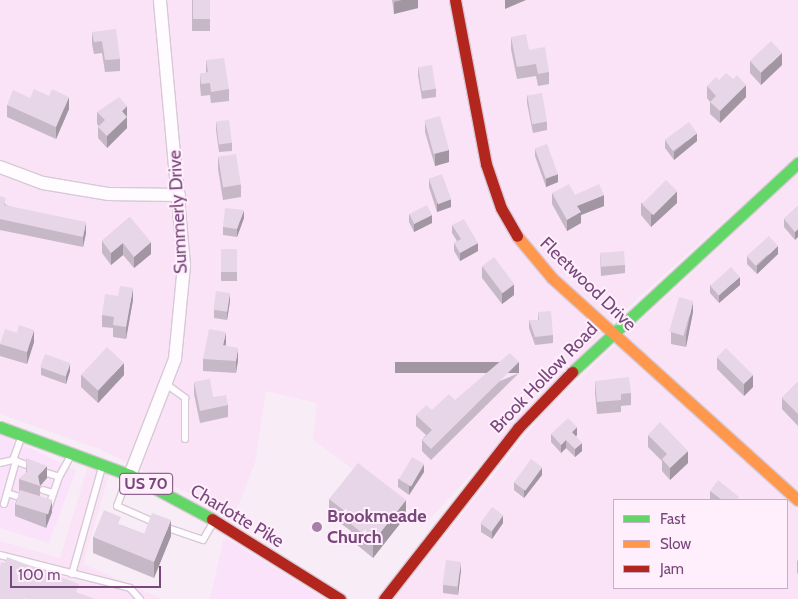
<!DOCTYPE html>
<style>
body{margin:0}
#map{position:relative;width:798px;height:599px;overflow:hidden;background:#f8ecf6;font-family:Cabin,sans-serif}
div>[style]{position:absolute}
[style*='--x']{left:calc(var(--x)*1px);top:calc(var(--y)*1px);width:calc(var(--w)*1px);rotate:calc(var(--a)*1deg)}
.residential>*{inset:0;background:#fae2f7}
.commercial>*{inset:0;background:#fae2fb}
.roads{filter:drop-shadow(1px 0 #d7c9d6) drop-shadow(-1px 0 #d7c9d6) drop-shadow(0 1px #d7c9d6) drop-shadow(0 -1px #d7c9d6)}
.lane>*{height:6px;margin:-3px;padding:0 3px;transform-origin:3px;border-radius:3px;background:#fefcfe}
.street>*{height:12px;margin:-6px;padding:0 6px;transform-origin:6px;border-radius:6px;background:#fefcfe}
.fast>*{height:11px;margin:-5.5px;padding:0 5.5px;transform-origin:5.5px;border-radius:5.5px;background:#63d668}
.slow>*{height:11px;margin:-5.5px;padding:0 5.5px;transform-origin:5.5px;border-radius:5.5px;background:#ff974d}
.jam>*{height:11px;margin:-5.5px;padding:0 5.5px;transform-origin:5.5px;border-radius:5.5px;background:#b3261e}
.wall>*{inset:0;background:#c7b8c7;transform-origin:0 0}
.shaded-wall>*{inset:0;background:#a296a2;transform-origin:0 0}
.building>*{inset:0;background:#e7d6e7;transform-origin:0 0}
.dots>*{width:14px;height:14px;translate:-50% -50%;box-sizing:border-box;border:2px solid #ffeffc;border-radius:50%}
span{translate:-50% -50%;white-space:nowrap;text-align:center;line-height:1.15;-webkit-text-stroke:4px #ffeffc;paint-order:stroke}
.shield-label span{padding:1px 4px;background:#ffeffc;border:1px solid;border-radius:4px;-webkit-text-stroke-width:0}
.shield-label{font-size:16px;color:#78477b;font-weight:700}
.street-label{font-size:18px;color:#78477b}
.poi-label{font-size:18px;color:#78477b;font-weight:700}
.left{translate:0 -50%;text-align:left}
.legend{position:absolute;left:613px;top:499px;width:175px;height:90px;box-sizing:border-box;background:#ffeffc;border:1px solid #c9acc8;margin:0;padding:6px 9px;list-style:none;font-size:15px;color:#78477b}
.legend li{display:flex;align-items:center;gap:10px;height:25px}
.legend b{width:25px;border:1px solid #c9acc8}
.scale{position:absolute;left:10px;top:566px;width:151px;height:22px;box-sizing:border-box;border:2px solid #78477b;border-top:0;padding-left:6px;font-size:15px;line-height:18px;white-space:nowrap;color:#78477b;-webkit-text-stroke:4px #ffeffc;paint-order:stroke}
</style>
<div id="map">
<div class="residential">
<i style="clip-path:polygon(0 0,798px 0,798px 155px,618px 316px,427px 522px,313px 440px,317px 403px,266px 391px,255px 463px,234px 516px,102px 450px,0 414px)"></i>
<i style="clip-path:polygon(evenodd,798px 173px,798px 599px,394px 599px,546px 410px,798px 173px,614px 500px,787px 500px,787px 588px,614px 588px,614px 500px)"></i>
<i style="clip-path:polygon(88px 466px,109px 475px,83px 564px,163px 599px,0 599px,0 541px,60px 558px)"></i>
</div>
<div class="commercial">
<i style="clip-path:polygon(0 434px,76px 470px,49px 543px,0 528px)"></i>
<i style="clip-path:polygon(224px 537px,325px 599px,210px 599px)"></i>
</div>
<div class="roads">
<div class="lane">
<i style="--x:166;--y:384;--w:24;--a:36"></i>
<i style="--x:185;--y:398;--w:41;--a:90"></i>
<i style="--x:13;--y:460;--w:23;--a:-70"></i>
<i style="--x:0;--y:463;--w:13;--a:-13"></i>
<i style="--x:13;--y:460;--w:20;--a:20"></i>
<i style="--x:41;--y:471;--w:19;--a:18"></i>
<i style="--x:59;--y:477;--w:31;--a:109"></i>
<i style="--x:128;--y:476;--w:32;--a:110"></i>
<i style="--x:117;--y:506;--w:43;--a:23.6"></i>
<i style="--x:59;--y:477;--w:25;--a:-61"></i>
<i style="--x:43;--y:490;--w:10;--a:17"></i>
<i style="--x:7;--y:493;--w:19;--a:18"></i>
<i style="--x:4;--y:504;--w:45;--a:-74.4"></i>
<i style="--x:165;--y:527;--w:40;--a:18.9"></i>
<i style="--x:203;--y:540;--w:22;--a:-60"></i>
<i style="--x:0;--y:555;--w:134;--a:14.2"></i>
<i style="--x:130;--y:588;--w:15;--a:48"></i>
<i style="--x:72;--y:574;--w:111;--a:-74.3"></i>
</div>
<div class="street">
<i style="--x:0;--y:167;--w:46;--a:20.4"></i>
<i style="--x:43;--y:183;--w:67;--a:9.5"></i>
<i style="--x:109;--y:194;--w:70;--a:0.8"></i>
<i style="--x:130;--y:475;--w:124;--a:-68.8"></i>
<i style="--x:175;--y:359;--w:94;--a:-84.5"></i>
<i style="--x:184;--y:265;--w:266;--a:-95.2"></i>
</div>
<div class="fast">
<i style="--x:572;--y:372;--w:308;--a:-42.8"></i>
<i style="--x:0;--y:427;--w:139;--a:20.3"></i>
<i style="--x:130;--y:475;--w:93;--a:28.2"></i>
</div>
<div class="slow">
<i style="--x:517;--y:236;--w:55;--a:50.2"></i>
<i style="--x:552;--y:278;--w:331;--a:42.1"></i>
</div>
<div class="jam">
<i style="--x:455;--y:0;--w:167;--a:79.3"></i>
<i style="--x:486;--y:164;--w:46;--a:71.2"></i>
<i style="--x:501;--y:208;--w:32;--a:60"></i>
<i style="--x:212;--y:519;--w:151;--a:32"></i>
<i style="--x:384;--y:599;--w:217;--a:-51.9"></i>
<i style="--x:518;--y:428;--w:78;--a:-46"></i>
</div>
</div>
<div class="wall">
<i style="left:192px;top:0;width:18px;height:31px"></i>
<i style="clip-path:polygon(392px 0,418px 0,418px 8px,394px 14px)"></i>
<i style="clip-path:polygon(92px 32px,120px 59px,120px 71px,105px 72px,102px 53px,94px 54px,92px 44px)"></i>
<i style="clip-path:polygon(511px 37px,529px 50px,549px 72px,549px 84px,538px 86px,536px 76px,517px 79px,511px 49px)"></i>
<i style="clip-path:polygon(206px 60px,229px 89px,229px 101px,211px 103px,210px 95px,201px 96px,200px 86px,200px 74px,206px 73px)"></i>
<i style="clip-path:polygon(750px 61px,782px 65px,761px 85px,750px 73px)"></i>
<i style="clip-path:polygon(418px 67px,436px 89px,436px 97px,422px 99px,418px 75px)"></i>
<i style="clip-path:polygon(719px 80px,746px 97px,720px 123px,710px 114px,710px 102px,707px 98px,707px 86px)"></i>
<i style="clip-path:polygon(527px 95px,547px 122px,547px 130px,533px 133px,527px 103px)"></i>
<i style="clip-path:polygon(30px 98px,69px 109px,56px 139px,7px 117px,7px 105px)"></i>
<i style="clip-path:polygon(97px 112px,127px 116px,127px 128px,107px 148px,98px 138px,98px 127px,99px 126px,97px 124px)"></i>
<i style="clip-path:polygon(425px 120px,449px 162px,435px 166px,425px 132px)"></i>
<i style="clip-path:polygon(216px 122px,232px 143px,232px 151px,219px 152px,216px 130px)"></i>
<i style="clip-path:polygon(665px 140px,697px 141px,674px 160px,665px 148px)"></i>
<i style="clip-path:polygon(535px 148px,558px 182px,546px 187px,535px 156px)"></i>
<i style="clip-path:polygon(218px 157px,241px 185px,241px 197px,223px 200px,218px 169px)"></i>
<i style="clip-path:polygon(429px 178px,451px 207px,437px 212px,429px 187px)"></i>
<i style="clip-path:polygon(552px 193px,575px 195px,604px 206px,581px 215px,581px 223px,567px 231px,552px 204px)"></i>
<i style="clip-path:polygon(0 196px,6px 205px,86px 233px,83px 247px,0 230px)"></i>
<i style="clip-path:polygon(641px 203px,677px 203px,651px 227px,641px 215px)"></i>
<i style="clip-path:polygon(798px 206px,795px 240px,784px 227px,784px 219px)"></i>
<i style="clip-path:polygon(409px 214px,432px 223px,414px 232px,409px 222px)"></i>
<i style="clip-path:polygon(130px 217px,151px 254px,134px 268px,123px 255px,111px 265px,102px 253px,102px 241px)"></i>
<i style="clip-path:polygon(244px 218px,237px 237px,223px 235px,223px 227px)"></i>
<i style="clip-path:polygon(452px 225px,478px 251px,460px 261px,454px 251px,454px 243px,457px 241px,452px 233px)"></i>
<i style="left:221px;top:249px;width:16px;height:32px"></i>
<i style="clip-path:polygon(600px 253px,625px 265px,625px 273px,601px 276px)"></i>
<i style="clip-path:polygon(778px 254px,757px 274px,747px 264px,747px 256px)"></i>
<i style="clip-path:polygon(482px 266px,514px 295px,502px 304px,482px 278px)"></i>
<i style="clip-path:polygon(710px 285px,740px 285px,719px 303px,710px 293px)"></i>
<i style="clip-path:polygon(133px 300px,126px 339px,113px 337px,113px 328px,102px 327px,102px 315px)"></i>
<i style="clip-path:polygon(230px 301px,227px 320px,214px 318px,214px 310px)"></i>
<i style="clip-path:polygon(538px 312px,553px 335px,553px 343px,535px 345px,529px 328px,529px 320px,538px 320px)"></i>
<i style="clip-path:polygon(693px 312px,686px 347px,671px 344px,671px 332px)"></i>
<i style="clip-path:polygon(34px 342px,27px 364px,0 356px,0 344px)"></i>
<i style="clip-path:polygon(225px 345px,238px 360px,236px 373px,203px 371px,203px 359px)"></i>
<i style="clip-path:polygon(717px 357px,753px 387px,744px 396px,717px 369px)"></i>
<i style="clip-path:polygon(41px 367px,70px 371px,66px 384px,41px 375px)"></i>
<i style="clip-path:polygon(519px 373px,431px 460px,422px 451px,422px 440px,426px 435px,416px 426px,416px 415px,432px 410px)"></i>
<i style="clip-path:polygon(81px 375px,124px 375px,98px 403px,81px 387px)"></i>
<i style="clip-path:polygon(595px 381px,631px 393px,631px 405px,621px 406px,621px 412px,597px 414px,595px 393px)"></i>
<i style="clip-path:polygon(194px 382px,213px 397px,228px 405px,228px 417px,200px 423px,194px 394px)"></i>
<i style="clip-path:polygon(798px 382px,798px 426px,782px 409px,782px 398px)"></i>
<i style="clip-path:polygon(551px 434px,577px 435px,576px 436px,582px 451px,575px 457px,566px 448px,561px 453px,551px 442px)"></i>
<i style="clip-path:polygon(648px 435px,688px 463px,670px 480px,662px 471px,662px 461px,648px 447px)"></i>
<i style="clip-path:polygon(26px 458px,47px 478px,40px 486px,40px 497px,52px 512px,46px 528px,15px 516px,15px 504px,20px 492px,19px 491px,19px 479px,26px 473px)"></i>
<i style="clip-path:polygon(424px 472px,409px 495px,398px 487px,398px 479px)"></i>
<i style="clip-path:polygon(542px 475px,524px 498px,514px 490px,514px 482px)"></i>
<i style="clip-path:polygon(710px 491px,739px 500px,711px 500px,710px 499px)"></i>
<i style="clip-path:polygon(329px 499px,406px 516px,373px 558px,351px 540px,351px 531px,329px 515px)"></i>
<i style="clip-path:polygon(503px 523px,492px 539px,481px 532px,481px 524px)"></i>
<i style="clip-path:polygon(121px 525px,144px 534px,171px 536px,154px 578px,93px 553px,93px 537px)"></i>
<i style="clip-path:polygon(798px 560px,798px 574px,797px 573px,797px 561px)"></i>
<i style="clip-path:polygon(461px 570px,458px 595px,443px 593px,443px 585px)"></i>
</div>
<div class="shaded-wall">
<i style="clip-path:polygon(402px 0,418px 0,418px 8px,394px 14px,394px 2px)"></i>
<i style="clip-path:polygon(505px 0,526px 0,505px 9px)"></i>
<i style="clip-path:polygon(782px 53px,782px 65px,761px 85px,761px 73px)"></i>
<i style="clip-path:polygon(746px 85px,746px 97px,720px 123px,720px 111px)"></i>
<i style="clip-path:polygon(69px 97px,69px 109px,56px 139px,56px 127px)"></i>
<i style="clip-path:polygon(127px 106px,127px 128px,107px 148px,107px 136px,122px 111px)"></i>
<i style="clip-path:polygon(697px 133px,697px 141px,674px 160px,674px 152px)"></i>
<i style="clip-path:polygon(449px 150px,449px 162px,435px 166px,435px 154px)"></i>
<i style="clip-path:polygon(558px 174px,558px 182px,546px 187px,546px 179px)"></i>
<i style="clip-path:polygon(677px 191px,677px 203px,651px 227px,651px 215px)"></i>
<i style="clip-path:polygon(604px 195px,604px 206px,581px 215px,581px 223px,567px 231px,567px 220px,577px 206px)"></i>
<i style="clip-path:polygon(451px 199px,451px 207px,437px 212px,437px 203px)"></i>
<i style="clip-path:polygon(244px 210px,244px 218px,237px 237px,237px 229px)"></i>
<i style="clip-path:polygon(432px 215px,432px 223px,414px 232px,414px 224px)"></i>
<i style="clip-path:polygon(86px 222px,86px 233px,83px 247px,83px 237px)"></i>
<i style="clip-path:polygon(798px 229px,798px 237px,795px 240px,795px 232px)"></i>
<i style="clip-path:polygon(151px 242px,151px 254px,134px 268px,134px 257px)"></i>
<i style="clip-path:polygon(123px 243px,123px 255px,111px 265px,111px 253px)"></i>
<i style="clip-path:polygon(478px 243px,478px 251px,460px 261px,460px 253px)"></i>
<i style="clip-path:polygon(778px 246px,778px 254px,757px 274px,757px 266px)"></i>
<i style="clip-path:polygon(740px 277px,740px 285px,719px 303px,719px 295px)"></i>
<i style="clip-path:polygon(514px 284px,514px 295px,502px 304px,502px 292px)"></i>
<i style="clip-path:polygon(133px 288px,133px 300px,126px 339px,126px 327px)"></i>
<i style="clip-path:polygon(230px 293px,230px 301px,227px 320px,227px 312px)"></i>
<i style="clip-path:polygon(693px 301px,693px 312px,686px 347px,686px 335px)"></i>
<i style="clip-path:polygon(34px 330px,34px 342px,27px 364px,27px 352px)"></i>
<i style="clip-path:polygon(226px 332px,226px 344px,223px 357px,223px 345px)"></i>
<i style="clip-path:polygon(238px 348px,238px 360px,236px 373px,236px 361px)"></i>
<i style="left:519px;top:362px;width:11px;height:124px;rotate:90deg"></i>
<i style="clip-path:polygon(70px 363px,70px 371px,66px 384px,66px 376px)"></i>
<i style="clip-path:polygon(124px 363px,124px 375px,98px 403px,98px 391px)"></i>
<i style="clip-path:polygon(753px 375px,753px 387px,744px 396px,744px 384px)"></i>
<i style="clip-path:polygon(577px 427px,577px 435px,572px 440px,572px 432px)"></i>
<i style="clip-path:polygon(566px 440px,566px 448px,561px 453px,561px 445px)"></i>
<i style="clip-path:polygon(582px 443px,582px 451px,575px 457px,575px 449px)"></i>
<i style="clip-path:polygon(688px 451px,688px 463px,670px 480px,670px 468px)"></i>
<i style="clip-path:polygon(424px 464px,424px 472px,409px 495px,409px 487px)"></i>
<i style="clip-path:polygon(47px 466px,47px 478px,40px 486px,38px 476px)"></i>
<i style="clip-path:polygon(542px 467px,542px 475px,524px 498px,524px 490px)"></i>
<i style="clip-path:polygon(52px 500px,52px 512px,46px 528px,46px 516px)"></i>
<i style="clip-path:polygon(406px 500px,406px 516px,373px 558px,373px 542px)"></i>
<i style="clip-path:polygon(503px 515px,503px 523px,492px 539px,492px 531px)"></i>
<i style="clip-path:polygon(171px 520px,171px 536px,154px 578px,154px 562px)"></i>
<i style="clip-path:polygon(461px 562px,461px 570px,458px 595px,458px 587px)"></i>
</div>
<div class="building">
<i style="left:193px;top:0;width:17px;height:19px"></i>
<i style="clip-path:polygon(116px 29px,120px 59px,105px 60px,102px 41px,94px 42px,92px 32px)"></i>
<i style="clip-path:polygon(526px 34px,529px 50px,545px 47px,549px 72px,538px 74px,536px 64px,517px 67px,511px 37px)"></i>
<i style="left:771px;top:41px;width:16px;height:29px;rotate:47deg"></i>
<i style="clip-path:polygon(224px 58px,229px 89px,211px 92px,210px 83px,201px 84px,200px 74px,208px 72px,206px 60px)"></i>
<i style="left:432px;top:65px;width:24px;height:14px;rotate:81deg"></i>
<i style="clip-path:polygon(726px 73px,733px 79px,737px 75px,746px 85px,720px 111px,710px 102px,716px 96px,707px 86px,716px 77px,719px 80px)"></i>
<i style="clip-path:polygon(34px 89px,49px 96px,52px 89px,69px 97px,56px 127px,7px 105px,13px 90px,30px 98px)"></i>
<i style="left:542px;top:93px;width:29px;height:15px;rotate:80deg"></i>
<i style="clip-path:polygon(119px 97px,127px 106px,122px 111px,127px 117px,107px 136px,98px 127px,105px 120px,97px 112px)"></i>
<i style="left:440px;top:116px;width:35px;height:16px;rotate:75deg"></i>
<i style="left:229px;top:120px;width:23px;height:13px;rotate:83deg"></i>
<i style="left:689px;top:122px;width:14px;height:30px;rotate:54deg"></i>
<i style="left:547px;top:144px;width:32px;height:13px;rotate:70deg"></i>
<i style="left:236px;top:154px;width:31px;height:18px;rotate:81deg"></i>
<i style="left:442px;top:174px;width:27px;height:14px;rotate:70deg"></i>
<i style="left:666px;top:180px;width:16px;height:34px;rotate:45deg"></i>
<i style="clip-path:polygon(569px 184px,575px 195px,599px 184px,604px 195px,577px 206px,581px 212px,567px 220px,552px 193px)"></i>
<i style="clip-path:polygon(0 196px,6px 198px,4px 205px,86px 222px,83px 237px,0 219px)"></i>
<i style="left:427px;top:205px;width:11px;height:20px;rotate:63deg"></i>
<i style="clip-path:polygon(798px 206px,798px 229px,795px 232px,784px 219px)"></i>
<i style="clip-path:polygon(225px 208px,244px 210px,237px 229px,223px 227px)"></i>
<i style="clip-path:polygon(130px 217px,151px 242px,134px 257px,123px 243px,111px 253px,102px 241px)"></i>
<i style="clip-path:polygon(464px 219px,478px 243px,460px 253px,454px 243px,461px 239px,452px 225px)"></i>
<i style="left:769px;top:236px;width:13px;height:30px;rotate:48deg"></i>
<i style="left:221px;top:249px;width:16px;height:23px"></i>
<i style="left:624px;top:251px;width:14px;height:24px;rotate:86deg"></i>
<i style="left:494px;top:257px;width:34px;height:15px;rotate:53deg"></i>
<i style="left:731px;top:267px;width:13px;height:28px;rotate:48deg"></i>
<i style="clip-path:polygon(120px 286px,133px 288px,126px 327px,113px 325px,114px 317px,102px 315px,105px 294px,118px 296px)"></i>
<i style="left:216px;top:291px;width:14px;height:19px;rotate:8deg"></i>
<i style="left:679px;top:297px;width:15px;height:36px;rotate:16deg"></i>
<i style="clip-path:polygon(551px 311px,553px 335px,535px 337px,529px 320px,539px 320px,538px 312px)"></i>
<i style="clip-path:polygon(19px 325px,34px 330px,27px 352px,0 344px,5px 329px,17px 333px)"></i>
<i style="clip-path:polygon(209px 329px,226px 332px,223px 345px,238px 348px,236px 361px,203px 359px)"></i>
<i style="left:107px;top:347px;width:23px;height:38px;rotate:43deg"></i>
<i style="left:726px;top:348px;width:38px;height:13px;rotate:45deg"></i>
<i style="clip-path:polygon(510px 353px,519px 362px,431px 449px,422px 440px,432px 430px,416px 415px,426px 405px,432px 410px,449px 394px,455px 400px)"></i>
<i style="left:45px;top:354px;width:27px;height:14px;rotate:20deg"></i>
<i style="clip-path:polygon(629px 377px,631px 393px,621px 394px,621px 400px,597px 402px,595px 381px)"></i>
<i style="clip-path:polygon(210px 379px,213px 397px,226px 395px,228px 405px,200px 411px,194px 382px)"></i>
<i style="clip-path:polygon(798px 382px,798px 414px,782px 398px)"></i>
<i style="clip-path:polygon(568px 418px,577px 427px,572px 432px,582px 443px,575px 449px,566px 440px,561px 445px,551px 434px)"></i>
<i style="clip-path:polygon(660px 422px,688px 451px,670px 468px,662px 459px,667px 454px,648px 435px)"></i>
<i style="left:412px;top:457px;width:14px;height:26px;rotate:30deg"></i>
<i style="clip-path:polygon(26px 458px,47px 466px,38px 476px,40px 486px,19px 479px,27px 472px)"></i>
<i style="left:531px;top:459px;width:14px;height:29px;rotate:36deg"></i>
<i style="clip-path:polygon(358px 463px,406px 500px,373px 542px,351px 524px,355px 519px,329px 499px)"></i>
<i style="clip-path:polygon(718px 480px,739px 497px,737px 500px,722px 500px,710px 491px)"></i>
<i style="left:20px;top:490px;width:34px;height:15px;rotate:17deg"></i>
<i style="left:492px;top:507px;width:14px;height:20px;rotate:36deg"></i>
<i style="clip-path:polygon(104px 510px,121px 517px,118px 524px,144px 534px,152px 513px,171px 520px,154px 562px,93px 537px)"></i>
<i style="clip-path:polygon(7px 557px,79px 584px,76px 592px,95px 599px,27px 599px,24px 598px,24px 599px,0 599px,0 567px,1px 562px,5px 563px)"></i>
<i style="left:446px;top:560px;width:15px;height:25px;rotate:8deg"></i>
</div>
<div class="dots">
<i style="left:317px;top:527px;background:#a581a6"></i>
</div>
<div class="shield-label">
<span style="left:146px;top:484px">US 70</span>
</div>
<div class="street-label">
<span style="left:178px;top:212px;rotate:-93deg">Summerly Drive</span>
<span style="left:588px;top:284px;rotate:44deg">Fleetwood Drive</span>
<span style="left:544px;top:378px;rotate:-46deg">Brook Hollow Road</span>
<span style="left:237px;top:516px;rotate:31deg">Charlotte Pike</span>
</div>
<div class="poi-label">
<span class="left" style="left:327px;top:527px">Brookmeade<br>Church</span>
</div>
<ul class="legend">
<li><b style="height:6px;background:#63d668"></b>Fast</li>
<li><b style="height:6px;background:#ff974d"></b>Slow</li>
<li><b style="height:6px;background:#b3261e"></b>Jam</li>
</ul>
<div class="scale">100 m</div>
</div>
